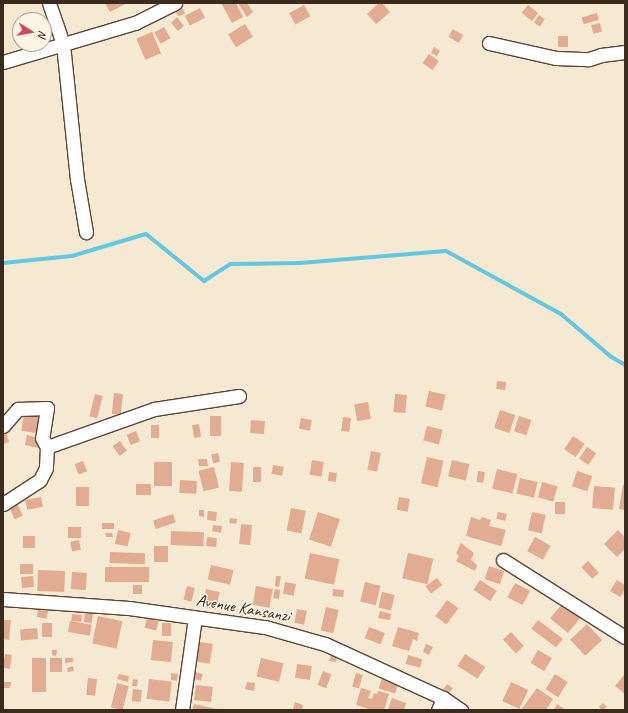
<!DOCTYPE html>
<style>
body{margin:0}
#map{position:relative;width:628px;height:713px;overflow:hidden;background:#f6e9d1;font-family:Caveat,sans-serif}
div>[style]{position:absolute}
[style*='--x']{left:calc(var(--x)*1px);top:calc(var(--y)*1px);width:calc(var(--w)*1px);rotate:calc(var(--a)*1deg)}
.stream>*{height:4px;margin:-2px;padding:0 2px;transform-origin:2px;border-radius:2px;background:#62c7e0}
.building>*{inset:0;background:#e1ac91;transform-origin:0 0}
.roads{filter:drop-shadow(1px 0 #574739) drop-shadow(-1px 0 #574739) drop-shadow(0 1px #574739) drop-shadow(0 -1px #574739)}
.street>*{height:13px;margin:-6.5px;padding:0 6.5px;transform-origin:6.5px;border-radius:6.5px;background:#fff}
span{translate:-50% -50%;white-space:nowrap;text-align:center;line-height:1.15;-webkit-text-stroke:3px #fcf5e5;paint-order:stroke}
.street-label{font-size:17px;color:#3b2a1e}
.frame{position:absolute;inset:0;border:4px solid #3b2a1e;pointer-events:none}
.north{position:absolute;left:12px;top:12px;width:40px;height:40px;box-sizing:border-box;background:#fcf5e5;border:1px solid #afa495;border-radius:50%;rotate:101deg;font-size:11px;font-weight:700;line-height:16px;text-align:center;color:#3b2a1e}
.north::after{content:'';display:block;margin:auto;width:14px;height:18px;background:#d1495b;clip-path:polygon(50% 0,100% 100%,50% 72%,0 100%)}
</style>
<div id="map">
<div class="stream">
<i style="--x:3;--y:263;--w:69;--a:-5.8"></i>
<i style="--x:72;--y:256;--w:77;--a:-16.6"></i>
<i style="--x:146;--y:234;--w:75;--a:39"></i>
<i style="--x:204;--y:281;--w:31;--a:-33"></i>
<i style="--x:230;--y:264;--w:70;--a:-0.8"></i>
<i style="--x:300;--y:263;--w:146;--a:-4.7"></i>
<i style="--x:446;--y:251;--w:131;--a:28.7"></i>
<i style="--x:561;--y:314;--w:65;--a:40.6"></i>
<i style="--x:610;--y:356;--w:17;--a:31"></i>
</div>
<div class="building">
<i style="clip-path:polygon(105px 3px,127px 3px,110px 12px)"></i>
<i style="clip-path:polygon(221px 3px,236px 3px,243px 17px,232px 23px)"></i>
<i style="clip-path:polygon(238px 3px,247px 3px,253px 12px,247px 17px)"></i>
<i style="clip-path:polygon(379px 3px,382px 3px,390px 12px,376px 24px,367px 14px)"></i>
<i style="left:304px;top:5px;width:13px;height:17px;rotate:61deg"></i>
<i style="left:528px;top:5px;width:13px;height:10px;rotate:39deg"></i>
<i style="left:200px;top:8px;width:11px;height:17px;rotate:63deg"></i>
<i style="clip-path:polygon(183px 9px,185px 14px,178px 16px,176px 12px)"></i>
<i style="left:597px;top:13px;width:7px;height:16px;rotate:74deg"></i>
<i style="left:539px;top:15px;width:7px;height:9px;rotate:34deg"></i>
<i style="clip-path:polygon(177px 17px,184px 26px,178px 31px,171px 23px)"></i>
<i style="left:600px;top:23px;width:9px;height:9px;rotate:77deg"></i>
<i style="left:245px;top:24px;width:15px;height:20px;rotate:58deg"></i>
<i style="left:164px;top:27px;width:13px;height:11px;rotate:61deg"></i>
<i style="left:453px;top:29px;width:12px;height:9px;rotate:31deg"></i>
<i style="left:152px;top:32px;width:23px;height:17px;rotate:67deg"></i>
<i style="left:558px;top:36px;width:10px;height:11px"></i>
<i style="clip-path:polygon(434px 47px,440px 51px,437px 56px,431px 53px)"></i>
<i style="left:429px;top:54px;width:12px;height:11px;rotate:35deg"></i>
<i style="left:497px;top:381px;width:9px;height:8px;rotate:6deg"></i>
<i style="left:429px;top:391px;width:17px;height:16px;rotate:13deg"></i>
<i style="left:114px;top:393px;width:9px;height:21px;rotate:6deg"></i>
<i style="left:95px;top:394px;width:8px;height:23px;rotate:14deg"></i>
<i style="left:395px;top:394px;width:12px;height:18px;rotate:5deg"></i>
<i style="left:368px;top:402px;width:17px;height:14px;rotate:80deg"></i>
<i style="left:500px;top:410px;width:16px;height:19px;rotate:18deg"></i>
<i style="left:24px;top:414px;width:19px;height:17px;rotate:9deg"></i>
<i style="left:210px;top:416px;width:11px;height:20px"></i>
<i style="left:519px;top:416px;width:13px;height:16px;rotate:18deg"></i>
<i style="left:343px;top:417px;width:8px;height:14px;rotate:7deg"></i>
<i style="left:301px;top:418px;width:11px;height:11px;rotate:10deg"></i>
<i style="left:251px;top:420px;width:14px;height:13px;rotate:4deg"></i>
<i style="left:199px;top:424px;width:13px;height:7px;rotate:81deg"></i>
<i style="left:151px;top:425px;width:8px;height:13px"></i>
<i style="left:427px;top:426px;width:16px;height:15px;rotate:14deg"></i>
<i style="left:136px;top:431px;width:11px;height:10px;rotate:68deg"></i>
<i style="clip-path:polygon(6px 432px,9px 442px,3px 444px,3px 433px)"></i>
<i style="clip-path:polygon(27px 435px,42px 439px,39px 448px,25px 445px)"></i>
<i style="left:573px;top:436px;width:14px;height:16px;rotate:34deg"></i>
<i style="left:120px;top:441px;width:12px;height:9px;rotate:55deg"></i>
<i style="left:587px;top:447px;width:11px;height:14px;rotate:34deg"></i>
<i style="left:371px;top:451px;width:10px;height:19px;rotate:11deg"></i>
<i style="left:218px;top:453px;width:9px;height:7px;rotate:77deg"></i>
<i style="left:427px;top:457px;width:17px;height:27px;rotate:13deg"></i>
<i style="clip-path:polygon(198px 459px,207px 459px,208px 466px,199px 466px)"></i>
<i style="left:312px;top:460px;width:12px;height:15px;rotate:9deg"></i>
<i style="left:452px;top:460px;width:18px;height:17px;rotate:13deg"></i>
<i style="left:83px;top:461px;width:11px;height:9px;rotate:68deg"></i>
<i style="left:154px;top:462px;width:18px;height:24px"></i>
<i style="left:231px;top:462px;width:13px;height:29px;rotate:4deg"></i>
<i style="left:273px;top:465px;width:11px;height:9px;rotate:10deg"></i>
<i style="left:214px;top:467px;width:21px;height:16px;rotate:76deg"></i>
<i style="left:253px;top:467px;width:8px;height:15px"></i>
<i style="left:497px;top:469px;width:21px;height:20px;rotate:14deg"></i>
<i style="left:478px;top:471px;width:7px;height:11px;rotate:8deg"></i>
<i style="left:577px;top:471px;width:16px;height:16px;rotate:18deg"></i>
<i style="left:329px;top:472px;width:8px;height:9px;rotate:7deg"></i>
<i style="left:520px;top:478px;width:18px;height:16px;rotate:13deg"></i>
<i style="left:180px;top:480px;width:17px;height:13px;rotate:3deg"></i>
<i style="left:542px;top:482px;width:16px;height:16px;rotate:15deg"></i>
<i style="left:136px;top:484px;width:15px;height:11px"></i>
<i style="clip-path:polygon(623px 485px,625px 485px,625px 510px,619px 509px)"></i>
<i style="left:594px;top:486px;width:21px;height:22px;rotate:5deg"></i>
<i style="left:76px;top:487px;width:13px;height:19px"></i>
<i style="left:41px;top:497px;width:10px;height:16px;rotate:79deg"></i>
<i style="left:399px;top:497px;width:11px;height:13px;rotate:10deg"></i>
<i style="left:555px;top:502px;width:10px;height:12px"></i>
<i style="left:17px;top:503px;width:14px;height:9px;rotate:65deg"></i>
<i style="left:291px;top:508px;width:15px;height:23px;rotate:11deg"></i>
<i style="clip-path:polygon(199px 510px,204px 510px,204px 517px,199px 516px)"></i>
<i style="left:208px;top:511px;width:9px;height:9px;rotate:6deg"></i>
<i style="left:318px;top:512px;width:23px;height:29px;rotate:18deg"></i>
<i style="left:498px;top:512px;width:9px;height:7px;rotate:13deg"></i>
<i style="left:532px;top:512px;width:14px;height:19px;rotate:12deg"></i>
<i style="left:173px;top:514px;width:9px;height:21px;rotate:72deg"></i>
<i style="clip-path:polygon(471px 517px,480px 520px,482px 517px,491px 520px,489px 526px,506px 530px,501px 546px,466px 536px)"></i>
<i style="left:230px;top:518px;width:7px;height:5px;rotate:8deg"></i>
<i style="left:102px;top:523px;width:12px;height:6px"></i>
<i style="left:241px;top:524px;width:11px;height:20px;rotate:5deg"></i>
<i style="clip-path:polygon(213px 525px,222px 526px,221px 533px,212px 531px)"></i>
<i style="left:68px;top:527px;width:13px;height:11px"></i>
<i style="left:118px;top:530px;width:13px;height:14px;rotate:13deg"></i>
<i style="clip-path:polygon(618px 530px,625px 538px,625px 549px,617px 557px,604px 544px)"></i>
<i style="left:171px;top:531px;width:33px;height:14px;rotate:2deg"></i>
<i style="clip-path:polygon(105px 533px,112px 533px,113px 537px,106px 537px)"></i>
<i style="left:23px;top:536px;width:12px;height:12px"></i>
<i style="left:207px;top:537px;width:10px;height:9px;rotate:6deg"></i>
<i style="left:535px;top:537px;width:18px;height:16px;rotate:29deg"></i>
<i style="left:79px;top:540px;width:10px;height:9px;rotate:79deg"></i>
<i style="clip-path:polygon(461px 543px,474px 553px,471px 560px,477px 565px,475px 571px,456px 561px,459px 556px,456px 553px)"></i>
<i style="left:154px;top:546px;width:14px;height:16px"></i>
<i style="left:110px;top:552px;width:35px;height:11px;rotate:2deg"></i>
<i style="left:310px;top:553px;width:30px;height:26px;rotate:12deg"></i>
<i style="left:408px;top:553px;width:26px;height:26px;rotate:13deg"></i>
<i style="left:588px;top:561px;width:16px;height:9px;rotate:47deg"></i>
<i style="left:33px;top:564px;width:10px;height:13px;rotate:90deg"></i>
<i style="left:211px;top:565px;width:23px;height:15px;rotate:13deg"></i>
<i style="left:489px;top:566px;width:16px;height:14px;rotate:18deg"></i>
<i style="left:149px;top:567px;width:15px;height:44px;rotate:90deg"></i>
<i style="left:38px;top:570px;width:27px;height:21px;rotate:2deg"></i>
<i style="left:72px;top:572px;width:15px;height:17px;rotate:4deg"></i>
<i style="left:33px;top:576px;width:11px;height:12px;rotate:85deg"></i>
<i style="clip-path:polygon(276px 576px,281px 576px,279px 587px,275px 586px)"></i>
<i style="left:437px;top:578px;width:9px;height:14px;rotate:54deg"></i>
<i style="left:480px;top:580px;width:20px;height:12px;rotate:33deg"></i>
<i style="clip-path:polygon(617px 580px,625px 585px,625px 589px,620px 597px,610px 591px)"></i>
<i style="left:285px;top:582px;width:11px;height:12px;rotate:10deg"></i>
<i style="left:365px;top:582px;width:16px;height:20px;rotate:14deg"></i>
<i style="left:515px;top:583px;width:17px;height:16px;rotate:28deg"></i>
<i style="left:142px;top:585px;width:9px;height:9px;rotate:90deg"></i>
<i style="left:187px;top:586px;width:8px;height:14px;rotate:14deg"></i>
<i style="left:256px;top:586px;width:17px;height:19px;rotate:10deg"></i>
<i style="left:206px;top:589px;width:14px;height:18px;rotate:12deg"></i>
<i style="clip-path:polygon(275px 589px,280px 590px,279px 599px,273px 598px)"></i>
<i style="left:333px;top:589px;width:11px;height:7px;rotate:5deg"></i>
<i style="left:382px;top:592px;width:13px;height:16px;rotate:13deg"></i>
<i style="left:447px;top:600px;width:14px;height:20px;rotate:36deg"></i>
<i style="left:563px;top:603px;width:23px;height:20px;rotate:40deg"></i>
<i style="left:39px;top:605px;width:10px;height:12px;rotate:11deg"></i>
<i style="left:326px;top:607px;width:13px;height:24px;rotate:13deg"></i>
<i style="left:297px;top:609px;width:10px;height:14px;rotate:11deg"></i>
<i style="clip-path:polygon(380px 611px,391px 614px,390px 620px,378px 618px)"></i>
<i style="left:85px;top:612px;width:8px;height:10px;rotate:7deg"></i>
<i style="left:72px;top:614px;width:10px;height:7px;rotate:6deg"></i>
<i style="left:98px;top:616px;width:25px;height:28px;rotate:12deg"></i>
<i style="left:147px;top:618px;width:12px;height:10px;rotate:14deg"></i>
<i style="clip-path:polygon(3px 620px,11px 620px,9px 640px,3px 639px)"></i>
<i style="left:538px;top:620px;width:31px;height:11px;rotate:37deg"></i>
<i style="left:70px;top:621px;width:22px;height:11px;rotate:10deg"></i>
<i style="left:42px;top:623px;width:10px;height:14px"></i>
<i style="left:162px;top:623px;width:9px;height:13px"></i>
<i style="left:587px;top:624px;width:22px;height:23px;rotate:47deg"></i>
<i style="left:369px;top:627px;width:17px;height:12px;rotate:21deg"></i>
<i style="clip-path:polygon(398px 627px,419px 633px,417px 641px,413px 639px,409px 651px,392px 646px)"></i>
<i style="left:37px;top:628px;width:11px;height:17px;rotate:85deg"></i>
<i style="left:511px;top:632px;width:19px;height:11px;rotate:47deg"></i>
<i style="left:153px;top:640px;width:20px;height:20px;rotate:6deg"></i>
<i style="left:200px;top:642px;width:13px;height:20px;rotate:9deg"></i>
<i style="clip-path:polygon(426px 644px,433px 647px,429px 655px,423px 652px)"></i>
<i style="clip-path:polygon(52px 650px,57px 650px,56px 656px,52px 655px)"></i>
<i style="left:538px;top:650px;width:16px;height:15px;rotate:30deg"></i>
<i style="left:5px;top:654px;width:7px;height:14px;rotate:8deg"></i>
<i style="left:465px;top:654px;width:24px;height:14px;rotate:33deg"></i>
<i style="clip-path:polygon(331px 655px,337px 656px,336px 662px,329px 661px)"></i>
<i style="left:408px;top:655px;width:15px;height:9px;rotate:16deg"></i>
<i style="left:32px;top:658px;width:14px;height:34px"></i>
<i style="left:62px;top:658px;width:14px;height:12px;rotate:90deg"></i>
<i style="clip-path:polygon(65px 658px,73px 658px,73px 662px,65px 663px)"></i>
<i style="left:261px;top:658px;width:23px;height:19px;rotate:13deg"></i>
<i style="left:297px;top:664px;width:15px;height:14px;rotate:8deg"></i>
<i style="clip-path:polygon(73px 666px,74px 671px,68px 672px,67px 668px)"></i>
<i style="left:191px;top:671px;width:12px;height:7px;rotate:14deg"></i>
<i style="left:323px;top:671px;width:9px;height:15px;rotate:21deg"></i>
<i style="clip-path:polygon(171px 673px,178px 674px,177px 681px,171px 680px)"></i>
<i style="left:356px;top:673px;width:7px;height:14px;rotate:16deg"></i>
<i style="clip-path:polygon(119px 674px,129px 676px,128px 682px,117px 679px)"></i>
<i style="left:555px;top:674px;width:15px;height:18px;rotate:32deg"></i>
<i style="clip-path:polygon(624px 675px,625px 676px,625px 694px,615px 686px)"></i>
<i style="left:88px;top:678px;width:9px;height:17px;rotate:6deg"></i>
<i style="left:382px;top:678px;width:17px;height:11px;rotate:17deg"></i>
<i style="clip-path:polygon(133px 679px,138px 680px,137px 686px,132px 686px)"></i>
<i style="left:149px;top:679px;width:23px;height:20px;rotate:7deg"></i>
<i style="clip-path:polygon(4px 682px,11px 682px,10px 688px,3px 688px)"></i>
<i style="clip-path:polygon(247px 682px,255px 683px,254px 691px,245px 689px)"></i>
<i style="left:511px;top:682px;width:19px;height:21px;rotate:25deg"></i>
<i style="left:117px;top:683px;width:12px;height:25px;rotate:14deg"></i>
<i style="left:447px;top:684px;width:7px;height:10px;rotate:34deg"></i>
<i style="left:196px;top:685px;width:17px;height:15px;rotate:7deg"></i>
<i style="clip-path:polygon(361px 688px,371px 691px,368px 698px,372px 699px,374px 693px,377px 694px,378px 691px,389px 694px,384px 710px,372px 710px,356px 705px)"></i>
<i style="clip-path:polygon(537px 688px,553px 699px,546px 710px,521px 710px)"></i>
<i style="left:133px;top:689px;width:9px;height:12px;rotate:6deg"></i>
<i style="clip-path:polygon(392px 698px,406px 703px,404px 710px,388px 710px)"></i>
<i style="clip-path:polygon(295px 702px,303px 705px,302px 710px,293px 709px)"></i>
<i style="clip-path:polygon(603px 703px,607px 707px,602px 710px,599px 707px)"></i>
<i style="clip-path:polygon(194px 704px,217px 709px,217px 710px,192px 710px)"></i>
<i style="clip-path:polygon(557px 704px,566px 710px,554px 710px)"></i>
</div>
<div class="roads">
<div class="street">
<i style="--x:49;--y:3;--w:43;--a:71.1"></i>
<i style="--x:63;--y:44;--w:136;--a:84.1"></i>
<i style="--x:77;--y:179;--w:54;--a:80.4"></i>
<i style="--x:489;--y:43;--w:69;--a:12.6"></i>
<i style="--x:556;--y:58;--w:33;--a:2"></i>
<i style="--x:589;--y:59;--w:13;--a:-18"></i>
<i style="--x:601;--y:55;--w:24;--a:-7"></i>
<i style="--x:3;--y:62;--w:138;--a:-16.5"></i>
<i style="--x:135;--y:23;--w:45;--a:-26.6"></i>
<i style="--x:3;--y:426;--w:23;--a:-49"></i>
<i style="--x:18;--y:409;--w:29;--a:-2"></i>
<i style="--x:47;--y:408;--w:30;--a:99"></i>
<i style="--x:42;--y:438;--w:10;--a:61"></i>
<i style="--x:47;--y:447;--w:21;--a:93"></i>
<i style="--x:46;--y:468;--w:13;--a:117"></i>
<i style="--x:40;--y:480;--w:44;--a:147"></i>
<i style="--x:47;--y:447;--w:114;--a:-19.6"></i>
<i style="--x:154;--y:409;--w:86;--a:-8.7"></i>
<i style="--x:503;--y:560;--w:144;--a:32.3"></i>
<i style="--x:3;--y:599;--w:126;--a:4.1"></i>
<i style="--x:129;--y:608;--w:137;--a:8"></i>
<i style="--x:265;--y:627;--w:62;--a:15.8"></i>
<i style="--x:325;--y:644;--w:130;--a:24.6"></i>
<i style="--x:443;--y:698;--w:22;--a:34"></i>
<i style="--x:182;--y:710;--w:93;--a:-82"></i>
<i style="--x:438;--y:710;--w:13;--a:-67"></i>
</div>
</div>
<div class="street-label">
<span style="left:243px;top:608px;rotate:10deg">Avenue Kansanzi</span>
</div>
<div class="frame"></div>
<div class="north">N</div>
</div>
